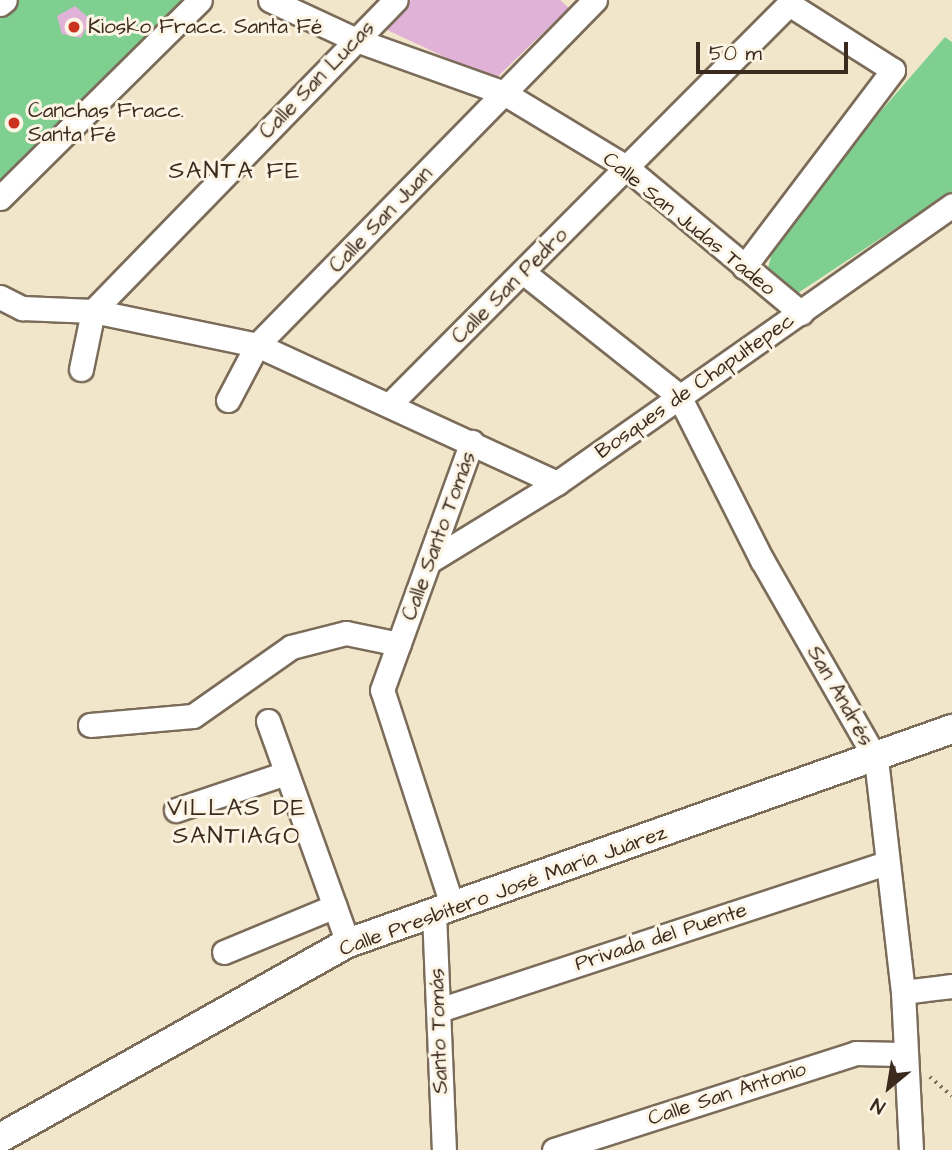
<!DOCTYPE html>
<meta charset="utf-8">
<style>
body{margin:0}
#map{position:relative;width:952px;height:1150px;overflow:hidden;background:#f2e6ca;font-family:"Architects Daughter",sans-serif}
div>[style]{position:absolute}
[style*='--x']{left:calc(var(--x)*1px);top:calc(var(--y)*1px);width:calc(var(--w)*1px);rotate:calc(var(--a)*1deg)}
.green>*{inset:0;background:#7fcf90}
.building>*{inset:0;background:#e0b2d8}
.path>*{height:3.5px;margin-top:-1.75px;transform-origin:0;background:repeating-linear-gradient(90deg,#7b6c5a 0 2px,transparent 0 7px)}
.roads{filter:drop-shadow(2px 0 #7b6c5a) drop-shadow(-2px 0 #7b6c5a) drop-shadow(0 2px #7b6c5a) drop-shadow(0 -2px #7b6c5a)}
.minor>*{height:23px;margin:-11.5px;padding:0 11.5px;transform-origin:11.5px;border-radius:11.5px;background:#fff}
.tertiary>*{height:28px;margin:-14px;padding:0 14px;transform-origin:14px;border-radius:14px;background:#fff}
.dots>*{width:19px;height:19px;translate:-50% -50%;box-sizing:border-box;border:4px solid #fcf5e5;border-radius:50%}
span{translate:-50% -50%;white-space:nowrap;text-align:center;line-height:1.15;-webkit-text-stroke:6px #fcf5e5;paint-order:stroke}
.poi-label{font-size:21px;color:#3b2a1e}
.left{translate:0 -50%;text-align:left}
.street-label{font-size:21px;color:#3b2a1e}
.quarter-label{font-size:24px;color:#3b2a1e;letter-spacing:2px}
.north{position:absolute;left:854px;top:1052px;width:70px;height:70px;-webkit-text-stroke:5px #fcf5e5;paint-order:stroke;rotate:210deg;font-size:19px;font-weight:700;line-height:28px;text-align:center;color:#3b2a1e}
.north::after{content:'';display:block;margin:auto;width:24px;height:32px;background:#3b2a1e;clip-path:polygon(50% 0,100% 100%,50% 72%,0 100%)}
.scale{position:absolute;left:696px;top:42px;width:152px;height:32px;box-sizing:border-box;border:4px solid #3b2a1e;border-top:0;padding-left:9px;font-size:21px;line-height:24px;white-space:nowrap;color:#3b2a1e;-webkit-text-stroke:5px #fcf5e5;paint-order:stroke}
</style>
<div id="map">
<div class="green">
<i style="clip-path:polygon(17px 0,186px 0,0 191px,0 17px)"></i>
<i style="clip-path:polygon(945px 37px,952px 42px,952px 191px,798px 293px,768px 268px,778px 230px)"></i>
</div>
<div class="building">
<i style="clip-path:polygon(411px 0,560px 0,569px 8px,494px 80px,383px 28px)"></i>
<i style="clip-path:polygon(75px 6px,91px 20px,81px 38px,62px 34px,57px 16px)"></i>
</div>
<div class="path">
<i style="--x:930;--y:1077;--w:29;--a:41"></i>
</div>
<div class="roads">
<div class="minor">
<i style="--x:270;--y:0;--w:95;--a:24.9"></i>
<i style="--x:356;--y:40;--w:157;--a:19.7"></i>
<i style="--x:504;--y:93;--w:143;--a:31.2"></i>
<i style="--x:626;--y:167;--w:228;--a:39.8"></i>
<i style="--x:0;--y:4;--w:6;--a:-39"></i>
<i style="--x:0;--y:198;--w:281;--a:-44.7"></i>
<i style="--x:524;--y:273;--w:198;--a:38.4"></i>
<i style="--x:679;--y:396;--w:184;--a:63.2"></i>
<i style="--x:762;--y:560;--w:229;--a:60.2"></i>
<i style="--x:876;--y:759;--w:235;--a:83.4"></i>
<i style="--x:903;--y:992;--w:158;--a:87.1"></i>
<i style="--x:0;--y:297;--w:25;--a:27"></i>
<i style="--x:22;--y:308;--w:71;--a:2.4"></i>
<i style="--x:93;--y:311;--w:167;--a:11.7"></i>
<i style="--x:257;--y:345;--w:330;--a:24.7"></i>
<i style="--x:93;--y:311;--w:434;--a:-45.8"></i>
<i style="--x:81;--y:369;--w:59;--a:-78.3"></i>
<i style="--x:228;--y:400;--w:62;--a:-62.2"></i>
<i style="--x:257;--y:345;--w:483;--a:-45.6"></i>
<i style="--x:391;--y:403;--w:564;--a:-45.07"></i>
<i style="--x:789;--y:4;--w:123;--a:32.4"></i>
<i style="--x:893;--y:70;--w:247;--a:127.1"></i>
<i style="--x:433;--y:559;--w:145;--a:-31.5"></i>
<i style="--x:557;--y:483;--w:483;--a:-35.1"></i>
<i style="--x:268;--y:721;--w:236;--a:70.2"></i>
<i style="--x:90;--y:725;--w:103;--a:-5"></i>
<i style="--x:193;--y:716;--w:120;--a:-35.1"></i>
<i style="--x:291;--y:647;--w:57;--a:-14.3"></i>
<i style="--x:346;--y:633;--w:54;--a:11.7"></i>
<i style="--x:176;--y:810;--w:116;--a:-18.6"></i>
<i style="--x:452;--y:905;--w:226;--a:-108"></i>
<i style="--x:382;--y:690;--w:264;--a:-70.1"></i>
<i style="--x:434;--y:913;--w:237;--a:87.6"></i>
<i style="--x:224;--y:952;--w:120;--a:-22.5"></i>
<i style="--x:903;--y:992;--w:49;--a:-7"></i>
<i style="--x:439;--y:1010;--w:468;--a:-18.2"></i>
<i style="--x:554;--y:1150;--w:317;--a:-17.8"></i>
<i style="--x:856;--y:1053;--w:45;--a:1.3"></i>
</div>
<div class="tertiary">
<i style="--x:0;--y:1138;--w:399;--a:-29.3"></i>
<i style="--x:348;--y:943;--w:641;--a:-19.51"></i>
</div>
</div>
<div class="dots">
<i style="left:74px;top:27px;background:#c8321e"></i>
<i style="left:14px;top:123px;background:#c8321e"></i>
</div>
<div class="poi-label">
<span class="left" style="left:88px;top:27px">Kiosko Fracc. Santa Fé</span>
<span class="left" style="left:28px;top:123px">Canchas Fracc.<br>Santa Fé</span>
</div>
<div class="street-label">
<span style="left:317px;top:80px;rotate:-46deg">Calle San Lucas</span>
<span style="left:381px;top:220px;rotate:-46deg">Calle San Juan</span>
<span style="left:689px;top:224px;rotate:39deg">Calle San Judas Tadeo</span>
<span style="left:510px;top:286px;rotate:-45deg">Calle San Pedro</span>
<span style="left:695px;top:386px;rotate:-35deg">Bosques de Chapultepec</span>
<span style="left:439px;top:536px;rotate:-70deg">Calle Santo Tomás</span>
<span style="left:840px;top:696px;rotate:60deg">San Andrés</span>
<span style="left:503px;top:891px;rotate:-20deg">Calle Presbítero José María Juárez</span>
<span style="left:661px;top:937px;rotate:-18deg">Privada del Puente</span>
<span style="left:439px;top:1031px;rotate:-92deg">Santo Tomás</span>
<span style="left:727px;top:1094px;rotate:-18deg">Calle San Antonio</span>
</div>
<div class="quarter-label">
<span style="left:235px;top:172px">SANTA FE</span>
<span style="left:237px;top:823px">VILLAS DE<br>SANTIAGO</span>
</div>
<div class="north">N</div>
<div class="scale">50 m</div>
</div>
